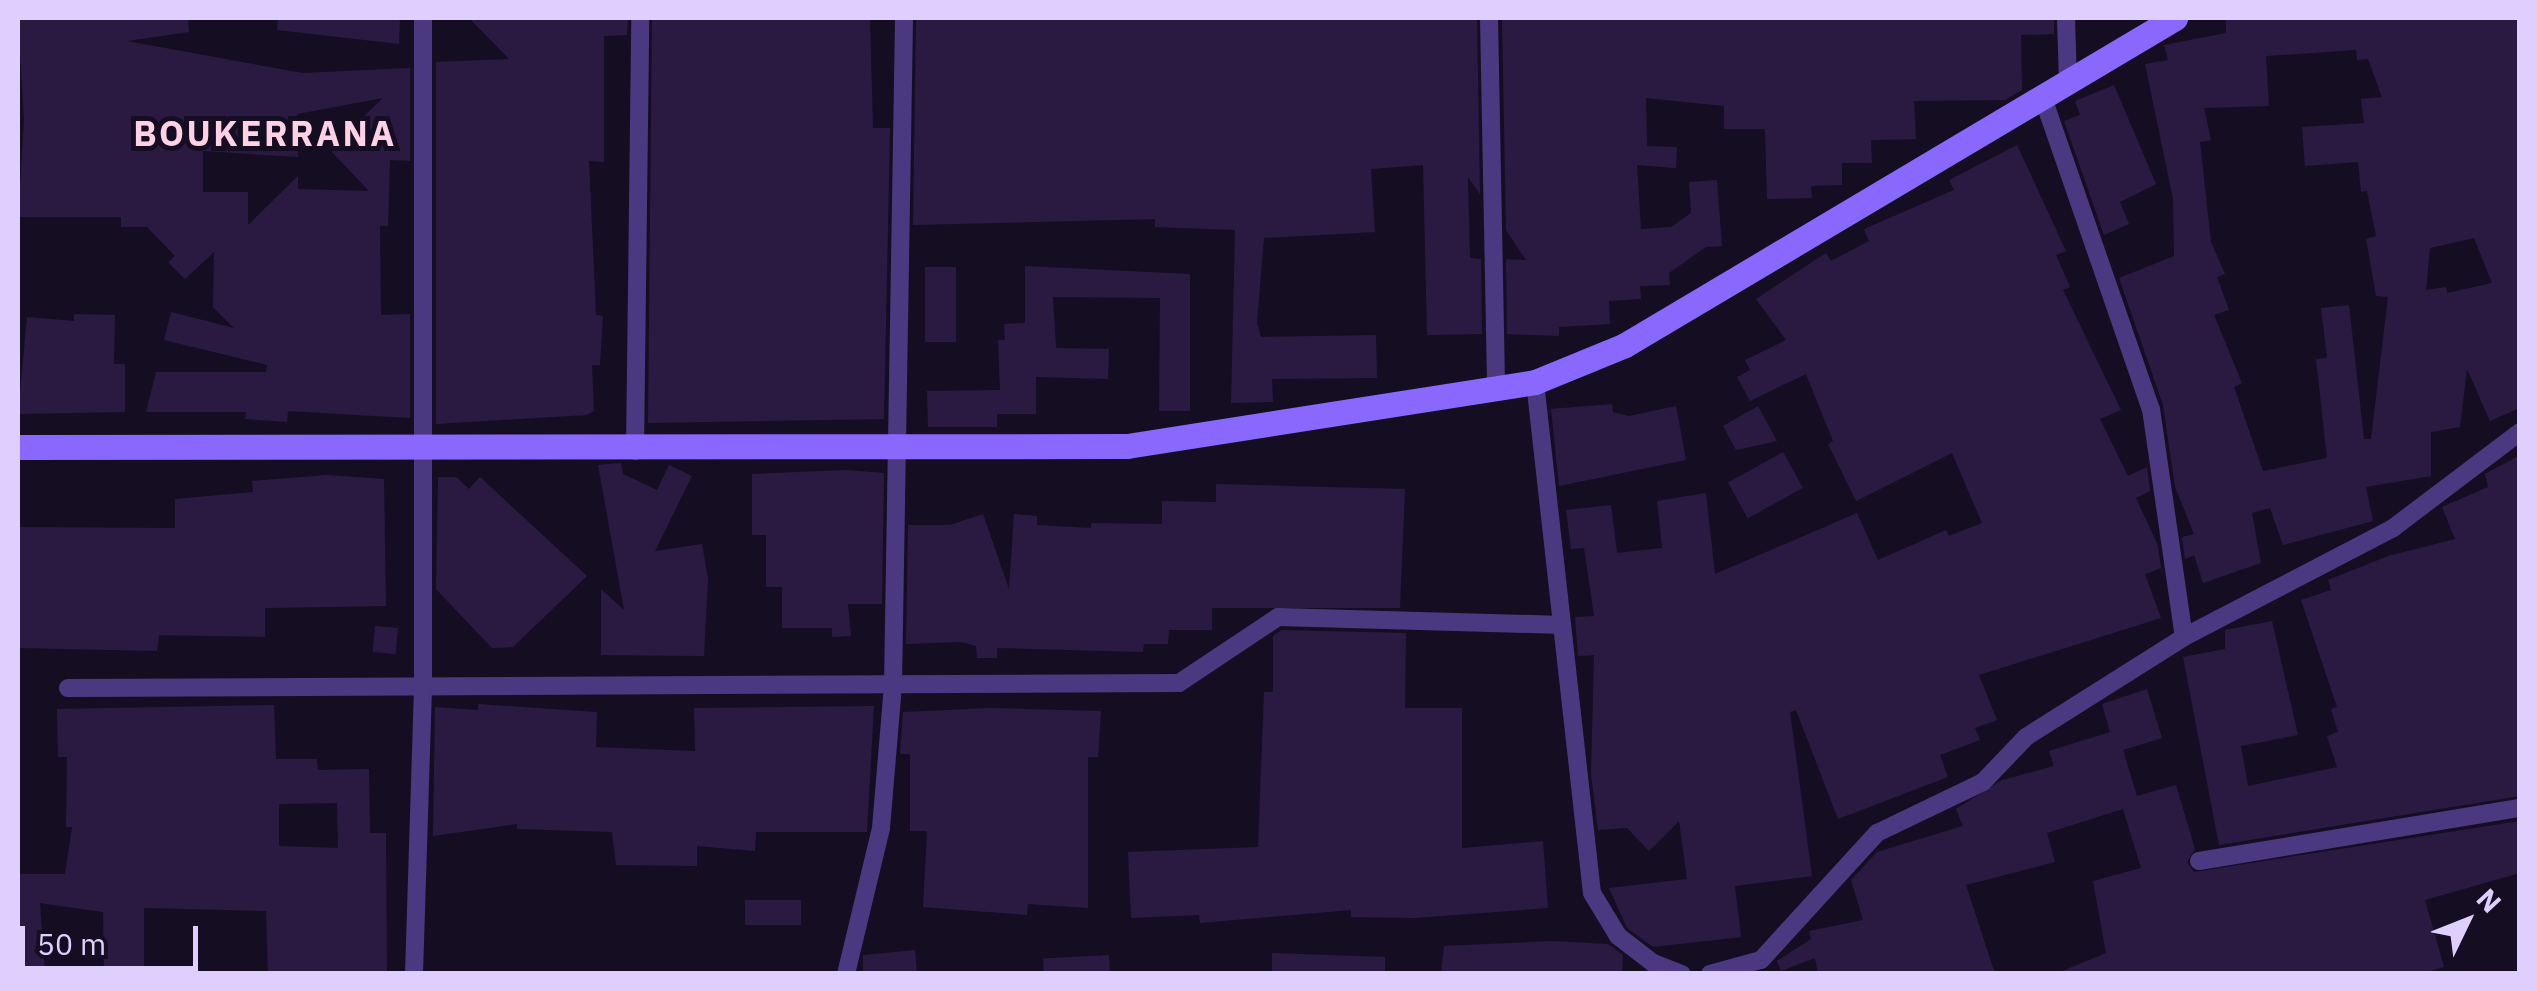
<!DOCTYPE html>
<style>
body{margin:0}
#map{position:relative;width:2537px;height:991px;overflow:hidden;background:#150e22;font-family:"IBM Plex Sans",sans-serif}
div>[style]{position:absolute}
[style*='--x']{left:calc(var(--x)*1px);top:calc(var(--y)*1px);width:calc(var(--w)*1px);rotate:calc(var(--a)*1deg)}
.building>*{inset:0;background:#2a1a42;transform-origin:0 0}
.street>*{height:18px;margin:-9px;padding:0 9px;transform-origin:9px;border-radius:9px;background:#4a3980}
.secondary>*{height:25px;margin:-12.5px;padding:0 12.5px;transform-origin:12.5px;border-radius:12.5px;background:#8968fd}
span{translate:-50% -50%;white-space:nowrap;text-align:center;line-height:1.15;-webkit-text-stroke:10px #150e22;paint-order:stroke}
.district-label{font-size:35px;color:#fed1e5;font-weight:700;letter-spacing:2.5px}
.frame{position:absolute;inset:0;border:20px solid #decffe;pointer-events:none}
.north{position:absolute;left:2417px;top:871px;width:100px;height:100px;-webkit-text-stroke:8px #150e22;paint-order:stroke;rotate:47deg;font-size:28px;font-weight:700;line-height:40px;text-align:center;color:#decffe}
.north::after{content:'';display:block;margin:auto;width:35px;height:45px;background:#decffe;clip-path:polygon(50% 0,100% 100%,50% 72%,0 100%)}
.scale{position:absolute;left:20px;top:926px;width:178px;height:45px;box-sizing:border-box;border:5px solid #decffe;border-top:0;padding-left:12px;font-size:30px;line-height:35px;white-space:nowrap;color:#decffe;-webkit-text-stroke:8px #150e22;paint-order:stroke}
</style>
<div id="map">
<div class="building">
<i style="clip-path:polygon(evenodd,18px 18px,188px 18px,189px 32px,127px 41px,302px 73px,410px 68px,410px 161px,390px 160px,388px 226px,380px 226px,381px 315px,410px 314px,410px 418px,288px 411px,287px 422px,245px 419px,246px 412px,146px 412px,156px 372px,266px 372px,267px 365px,164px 340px,171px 312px,234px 328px,213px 307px,214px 252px,185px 279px,168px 262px,175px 256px,147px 227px,121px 227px,121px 217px,18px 217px,24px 121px,18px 18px,383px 98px,329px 149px,369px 191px,298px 189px,298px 176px,248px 225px,248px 192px,203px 192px,203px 151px,298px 157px,297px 114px,383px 98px)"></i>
<i style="clip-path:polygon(278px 18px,400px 18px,399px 44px,277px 30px)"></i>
<i style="clip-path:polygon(469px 18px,628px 18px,627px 35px,604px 36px,604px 162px,589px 161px,596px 315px,603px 316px,600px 365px,592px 365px,594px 411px,586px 415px,436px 424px,436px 62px,509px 59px)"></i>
<i style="clip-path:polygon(652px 18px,870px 18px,873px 128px,890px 128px,884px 419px,648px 423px)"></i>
<i style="clip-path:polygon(916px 18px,1477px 18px,1480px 194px,1468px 177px,1470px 258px,1481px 259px,1482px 334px,1427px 335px,1423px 165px,1371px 169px,1375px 232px,1264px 238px,1257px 323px,1261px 337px,1376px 335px,1377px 378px,1272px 379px,1273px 402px,1231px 403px,1235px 230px,1155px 227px,1155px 219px,913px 225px)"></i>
<i style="clip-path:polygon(1502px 18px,2054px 18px,2054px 34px,2021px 35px,2022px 90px,2005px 100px,1914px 101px,1916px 139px,1871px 140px,1872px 163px,1842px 163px,1842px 185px,1811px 186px,1812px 198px,1767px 199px,1765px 129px,1724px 129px,1724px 106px,1646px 98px,1647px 146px,1677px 147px,1676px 168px,1637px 165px,1641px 229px,1671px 227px,1691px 213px,1689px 182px,1717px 180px,1722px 246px,1706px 247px,1669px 273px,1670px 285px,1640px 286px,1641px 299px,1609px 301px,1610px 324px,1559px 327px,1559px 336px,1507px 334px,1506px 259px,1526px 260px,1506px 230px)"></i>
<i style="clip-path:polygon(evenodd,2226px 18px,2520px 18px,2520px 408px,2490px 421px,2467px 369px,2460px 427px,2431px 432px,2431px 476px,2366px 487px,2373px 521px,2283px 545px,2270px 508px,2252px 513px,2261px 563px,2203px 583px,2194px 555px,2185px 559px,2182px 537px,2194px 534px,2175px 487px,2163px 405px,2119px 278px,2174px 256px,2173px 199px,2145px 64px,2168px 60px,2164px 45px,2226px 33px,2226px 18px,2356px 50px,2357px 60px,2368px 59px,2382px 97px,2361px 99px,2364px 123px,2302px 127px,2305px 166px,2358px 162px,2361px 192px,2367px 191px,2376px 236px,2366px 239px,2376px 296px,2388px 297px,2371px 439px,2364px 439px,2349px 305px,2321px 308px,2327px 358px,2316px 359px,2327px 458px,2263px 471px,2234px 387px,2242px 383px,2214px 315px,2229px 310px,2217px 277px,2225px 274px,2211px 242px,2200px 142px,2211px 140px,2204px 108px,2269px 106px,2266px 56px,2356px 50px,2226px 18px,2474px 238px,2492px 283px,2447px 293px,2446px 287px,2426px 290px,2430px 248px,2474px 238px)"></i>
<i style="clip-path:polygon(2114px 85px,2156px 184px,2120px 202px,2129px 224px,2104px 235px,2064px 121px,2080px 115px,2075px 101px)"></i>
<i style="clip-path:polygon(2017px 145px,2066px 251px,2056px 255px,2070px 287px,2063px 290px,2121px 410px,2100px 419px,2128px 476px,2147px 467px,2150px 491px,2136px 498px,2158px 546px,2161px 568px,2145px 574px,2161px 618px,1979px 675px,1997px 720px,1975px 728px,1980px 740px,1940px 755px,1948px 777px,1838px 819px,1796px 710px,1790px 712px,1812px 876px,1735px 886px,1741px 937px,1653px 947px,1627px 928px,1609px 888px,1687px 879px,1679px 821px,1649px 851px,1627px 828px,1598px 830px,1591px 774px,1594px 655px,1578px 656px,1575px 617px,1594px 616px,1584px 548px,1571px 549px,1566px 510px,1611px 505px,1617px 553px,1662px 548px,1657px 501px,1706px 493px,1715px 574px,1857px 513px,1878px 560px,1946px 530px,1949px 536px,1982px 523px,1952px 453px,1856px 501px,1828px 444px,1833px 441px,1806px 374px,1750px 401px,1737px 377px,1750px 370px,1745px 360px,1786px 340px,1756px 299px,1826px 253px,1831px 261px,1869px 241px,1864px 229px,1954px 190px,1949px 180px)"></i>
<i style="clip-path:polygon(1025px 266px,1190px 274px,1190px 411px,1159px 411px,1160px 298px,1053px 297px,1056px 348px,1109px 349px,1108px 379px,1036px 377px,1036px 414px,997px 414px,997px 427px,928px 427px,927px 391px,1000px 390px,998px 340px,1005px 340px,1004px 324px,1025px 323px)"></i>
<i style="left:925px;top:267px;width:31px;height:75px"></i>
<i style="clip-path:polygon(74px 314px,115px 315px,114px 364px,125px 364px,125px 412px,18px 414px,27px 317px,74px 321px)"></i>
<i style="clip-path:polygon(1612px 404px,1613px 412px,1629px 416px,1676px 406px,1686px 460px,1559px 486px,1551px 409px)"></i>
<i style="clip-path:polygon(1758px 406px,1777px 441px,1736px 450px,1723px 426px)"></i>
<i style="left:1783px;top:452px;width:41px;height:63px;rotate:61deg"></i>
<i style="clip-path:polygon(2520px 455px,2520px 796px,2219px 845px,2183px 657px,2225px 649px,2225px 630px,2272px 621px,2298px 735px,2241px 746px,2248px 786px,2337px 767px,2327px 736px,2338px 732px,2331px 709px,2337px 707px,2301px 600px,2331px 590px,2328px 580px,2388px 556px,2455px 539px,2442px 507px,2488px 487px,2485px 474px)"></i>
<i style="clip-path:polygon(621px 463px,623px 474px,657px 490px,669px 465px,692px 476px,655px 551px,702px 544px,708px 579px,704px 656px,601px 655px,601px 589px,624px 610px,598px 465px)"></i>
<i style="clip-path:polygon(845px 470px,884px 473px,882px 604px,848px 604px,851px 636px,832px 637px,832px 628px,782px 628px,782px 587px,766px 587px,766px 535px,752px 535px,752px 474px)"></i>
<i style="clip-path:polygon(327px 475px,384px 479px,386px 606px,265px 608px,265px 637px,159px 635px,157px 651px,18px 648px,18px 527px,175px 528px,175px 499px,253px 492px,252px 481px)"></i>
<i style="clip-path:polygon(438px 477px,456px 477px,469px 489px,480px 477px,587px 576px,513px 647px,492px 648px,436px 589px)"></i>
<i style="clip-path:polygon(1216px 484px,1405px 489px,1400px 608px,1212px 608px,1212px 630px,1169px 630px,1168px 644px,1144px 644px,1143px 652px,997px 648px,997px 658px,977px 658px,976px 646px,961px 642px,906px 644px,908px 525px,950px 525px,983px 514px,1009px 589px,1014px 514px,1037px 516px,1037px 525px,1091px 528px,1091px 523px,1162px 524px,1162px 501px,1216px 502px)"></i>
<i style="left:375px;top:626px;width:23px;height:26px;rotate:5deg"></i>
<i style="clip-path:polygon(1282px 630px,1406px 633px,1405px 708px,1462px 708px,1462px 848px,1543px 841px,1548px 908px,1415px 918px,1351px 917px,1351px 910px,1200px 923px,1199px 915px,1131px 918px,1128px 852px,1258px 847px,1264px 692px,1273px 692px,1273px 636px)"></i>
<i style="clip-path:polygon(2147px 689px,2162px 738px,2123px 750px,2137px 796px,2176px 785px,2195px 849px,2187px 862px,2194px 872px,2520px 821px,2520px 873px,2425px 900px,2444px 967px,2420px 974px,2055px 974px,2106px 953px,2093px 881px,2141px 868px,2123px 809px,2047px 833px,2055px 862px,1966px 885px,1995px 974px,1818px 974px,1815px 958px,1781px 971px,1777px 961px,1811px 939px,1809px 931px,1863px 920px,1851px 880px,1877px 852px,1963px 826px,1956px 809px,2002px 780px,2054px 766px,2049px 751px,2110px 732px,2102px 704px)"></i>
<i style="clip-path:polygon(478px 704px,597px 712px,596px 747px,695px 751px,694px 708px,874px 706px,867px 832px,756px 832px,755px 851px,697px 846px,697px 866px,616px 865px,612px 832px,517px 829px,517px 824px,433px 836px,435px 707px,478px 710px)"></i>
<i style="clip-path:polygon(evenodd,274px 705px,276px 759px,317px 759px,318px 770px,369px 769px,370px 833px,386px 833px,387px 974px,268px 974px,266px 911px,144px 908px,144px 974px,104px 974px,103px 912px,40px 903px,45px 974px,18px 974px,18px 874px,65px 874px,72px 827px,66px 827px,67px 757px,58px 757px,57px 709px,274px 705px,337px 803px,338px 848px,279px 846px,279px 804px,337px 803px)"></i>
<i style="clip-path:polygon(990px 708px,1101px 711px,1098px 757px,1088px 757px,1088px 908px,1028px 904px,1027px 915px,923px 907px,927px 831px,910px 831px,910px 754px,900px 754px,903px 712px)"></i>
<i style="left:745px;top:900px;width:56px;height:25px"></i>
<i style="clip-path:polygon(1552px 941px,1608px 944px,1623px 955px,1622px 974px,1441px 974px,1444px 946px)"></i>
<i style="clip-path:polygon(915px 950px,917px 974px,863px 974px,863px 955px)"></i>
<i style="clip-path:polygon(1272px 953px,1385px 957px,1385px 974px,1272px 974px)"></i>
<i style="left:1109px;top:955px;width:19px;height:66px;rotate:87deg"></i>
</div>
<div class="street">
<i style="--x:1489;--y:18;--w:371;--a:88.9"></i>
<i style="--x:2066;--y:18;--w:62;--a:88.2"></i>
<i style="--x:2042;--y:95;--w:332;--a:70.9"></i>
<i style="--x:2151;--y:409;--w:230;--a:81.8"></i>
<i style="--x:1535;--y:382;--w:514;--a:83.64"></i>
<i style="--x:1592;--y:893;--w:50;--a:58.8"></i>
<i style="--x:1618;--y:936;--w:44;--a:37.6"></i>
<i style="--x:1653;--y:963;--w:31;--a:21"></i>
<i style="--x:635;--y:451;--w:433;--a:-89.3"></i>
<i style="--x:68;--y:688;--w:1111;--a:-0.26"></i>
<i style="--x:1179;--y:683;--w:119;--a:-33.7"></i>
<i style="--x:1278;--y:617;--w:284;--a:1.6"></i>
<i style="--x:2199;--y:861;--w:325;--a:-9.4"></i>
<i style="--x:414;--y:974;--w:288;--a:-88.2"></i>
<i style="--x:423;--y:686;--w:668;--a:-90"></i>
<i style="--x:846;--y:974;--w:150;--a:-76.5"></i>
<i style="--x:881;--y:828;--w:144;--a:-85.2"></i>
<i style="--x:893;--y:684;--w:666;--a:-89.05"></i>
<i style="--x:1710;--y:974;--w:53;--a:-15.4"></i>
<i style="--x:1761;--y:960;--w:172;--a:-47.6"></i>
<i style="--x:1877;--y:833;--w:118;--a:-25.7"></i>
<i style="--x:1983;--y:782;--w:62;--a:-46.3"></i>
<i style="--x:2026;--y:737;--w:187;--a:-32.3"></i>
<i style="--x:2184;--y:637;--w:236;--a:-27.5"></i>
<i style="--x:2393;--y:528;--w:159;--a:-37.1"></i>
</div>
<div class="secondary">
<i style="--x:18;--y:447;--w:1109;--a:-0.05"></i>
<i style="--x:1127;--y:446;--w:413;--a:-8.9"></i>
<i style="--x:1535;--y:382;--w:97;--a:-22.3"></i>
<i style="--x:1625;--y:345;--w:640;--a:-30.73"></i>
</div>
<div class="district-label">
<span style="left:265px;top:133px">BOUKERRANA</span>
</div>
<div class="frame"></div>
<div class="north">N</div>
<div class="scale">50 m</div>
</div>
